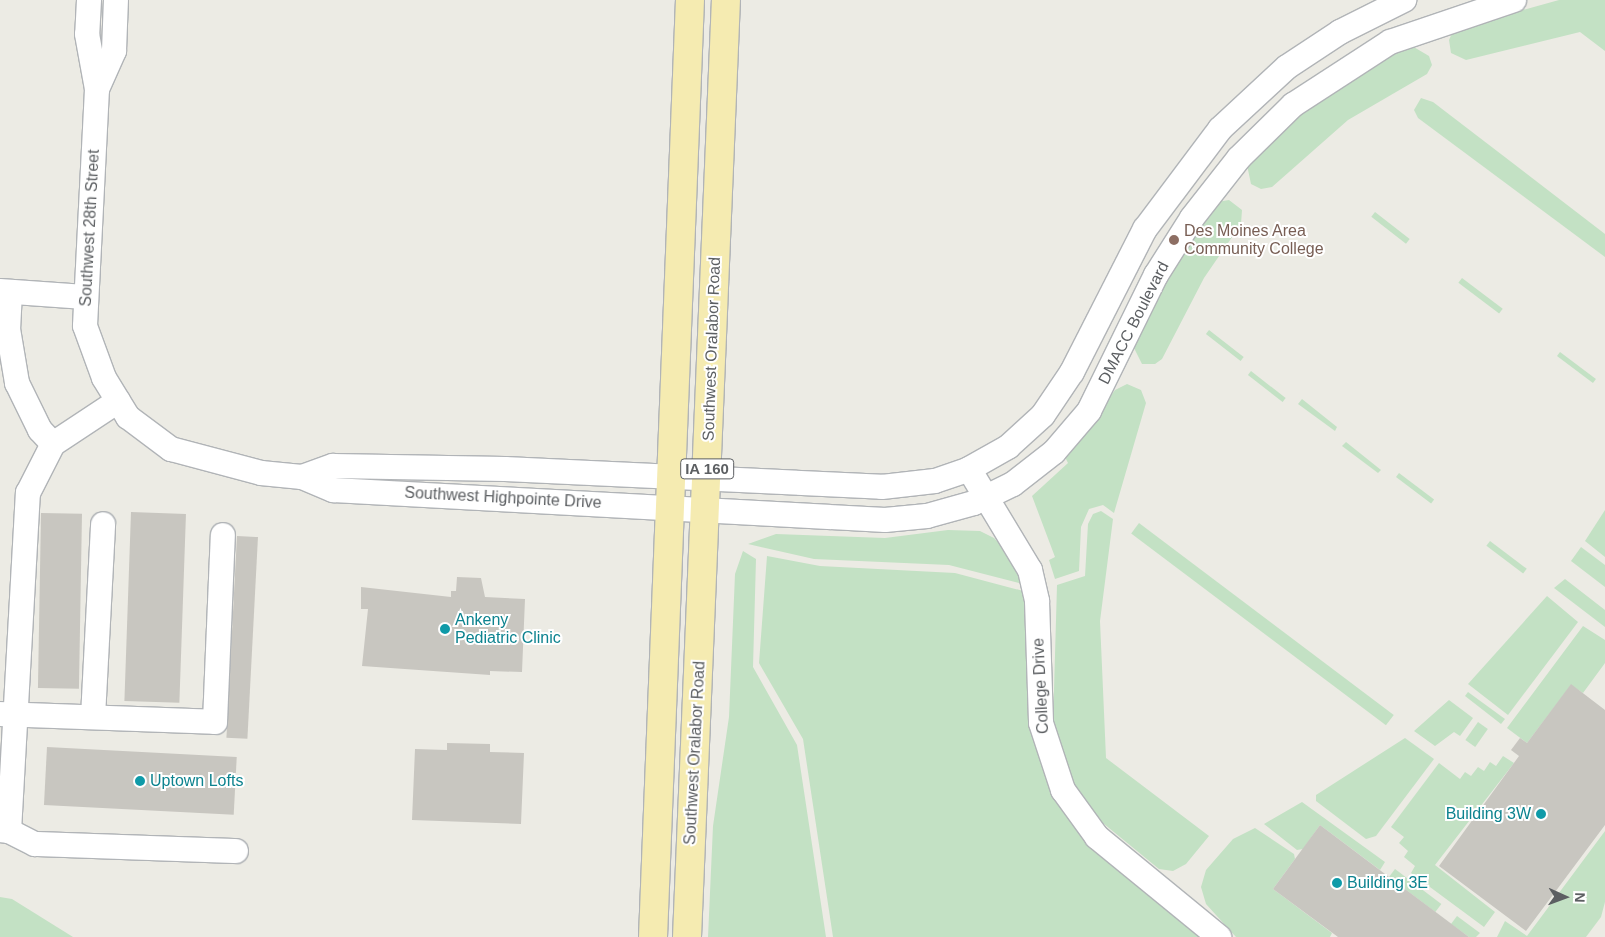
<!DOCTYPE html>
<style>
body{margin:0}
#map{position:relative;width:1605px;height:937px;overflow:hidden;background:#ecebe4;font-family:Arial,sans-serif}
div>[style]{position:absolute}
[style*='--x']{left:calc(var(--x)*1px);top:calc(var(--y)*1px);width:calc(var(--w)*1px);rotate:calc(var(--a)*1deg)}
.green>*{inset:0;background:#c3e1c4;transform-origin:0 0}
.building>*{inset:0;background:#c8c6c0;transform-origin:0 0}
.roads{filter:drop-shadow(1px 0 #b1b4b7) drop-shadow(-1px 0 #b1b4b7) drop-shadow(0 1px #b1b4b7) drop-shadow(0 -1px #b1b4b7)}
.minor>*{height:24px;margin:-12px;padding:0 12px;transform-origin:12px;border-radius:12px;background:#fff}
.major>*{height:28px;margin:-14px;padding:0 14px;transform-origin:14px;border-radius:14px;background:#f5ebb1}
.dots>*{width:14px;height:14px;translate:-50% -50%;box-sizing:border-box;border:2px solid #fff;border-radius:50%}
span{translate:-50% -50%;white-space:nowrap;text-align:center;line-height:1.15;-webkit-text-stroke:4px #fff;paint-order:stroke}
.shield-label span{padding:1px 4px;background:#fff;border:1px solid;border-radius:4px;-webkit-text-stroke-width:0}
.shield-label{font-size:15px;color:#5c5f62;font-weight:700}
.street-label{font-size:16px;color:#5c5f62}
.education-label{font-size:16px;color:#785e54}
.left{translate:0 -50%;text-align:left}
.culture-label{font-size:16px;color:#0d838f}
.right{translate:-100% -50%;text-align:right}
.north{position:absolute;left:1540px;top:872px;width:50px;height:50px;-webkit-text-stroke:4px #fff;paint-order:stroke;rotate:92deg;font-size:14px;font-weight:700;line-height:20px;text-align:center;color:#5c5f62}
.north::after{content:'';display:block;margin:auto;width:18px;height:22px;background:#5c5f62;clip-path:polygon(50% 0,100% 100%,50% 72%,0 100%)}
</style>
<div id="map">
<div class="green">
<i style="clip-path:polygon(1559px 0,1605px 0,1605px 51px,1580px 32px,1466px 60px,1451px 53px,1449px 40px,1454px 29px)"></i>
<i style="clip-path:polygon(1412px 46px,1429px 56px,1432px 65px,1427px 74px,1348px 120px,1272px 187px,1261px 189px,1251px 184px,1247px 165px,1291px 120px,1381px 58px)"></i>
<i style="clip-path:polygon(1421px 98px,1433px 102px,1605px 234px,1605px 257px,1418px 118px,1414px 110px)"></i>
<i style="clip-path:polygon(1229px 200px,1242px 210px,1241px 224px,1204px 278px,1162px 359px,1155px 364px,1142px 364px,1133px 346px,1162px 286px,1217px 202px)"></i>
<i style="left:1375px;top:212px;width:44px;height:6px;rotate:38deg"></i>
<i style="left:1462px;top:278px;width:51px;height:6px;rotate:37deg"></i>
<i style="left:1209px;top:330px;width:44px;height:5px;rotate:38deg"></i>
<i style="left:1560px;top:352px;width:45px;height:5px;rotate:37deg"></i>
<i style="left:1251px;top:371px;width:44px;height:5px;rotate:38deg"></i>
<i style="clip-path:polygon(1127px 384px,1141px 390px,1146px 403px,1114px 513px,1103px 505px,1089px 509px,1081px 527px,1079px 571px,1055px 579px,1049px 560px,1055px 557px,1032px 496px,1068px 463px,1065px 457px,1115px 390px)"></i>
<i style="clip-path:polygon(1302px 399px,1337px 427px,1335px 431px,1298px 404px)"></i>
<i style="clip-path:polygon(1346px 442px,1381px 470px,1378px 473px,1342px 446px)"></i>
<i style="left:1399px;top:473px;width:44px;height:5px;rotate:37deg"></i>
<i style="clip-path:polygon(1605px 510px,1605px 557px,1585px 541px)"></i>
<i style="clip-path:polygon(1101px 511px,1113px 519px,1100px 621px,1106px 758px,1209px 836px,1186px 864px,1173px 871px,1159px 869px,1098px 819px,1072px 781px,1053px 724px,1057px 585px,1085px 576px,1088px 524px,1093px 514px)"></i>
<i style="left:1139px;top:523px;width:319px;height:13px;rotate:37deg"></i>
<i style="clip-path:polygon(948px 530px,980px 531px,994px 538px,1012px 557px,1023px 584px,949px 565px,814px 559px,748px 544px,776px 534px,885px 538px)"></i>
<i style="left:1490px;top:541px;width:46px;height:6px;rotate:37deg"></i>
<i style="clip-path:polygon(1581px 547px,1605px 565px,1605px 587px,1571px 561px)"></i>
<i style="clip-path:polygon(743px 551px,756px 559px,753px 667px,797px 745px,826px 937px,708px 937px,713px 826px,729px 717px,735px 574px)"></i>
<i style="clip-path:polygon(767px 556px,820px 566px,955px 573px,1027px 592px,1048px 776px,1211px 937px,833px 937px,803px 739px,759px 663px)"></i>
<i style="clip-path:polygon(1565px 579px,1605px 610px,1605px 627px,1554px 588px)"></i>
<i style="clip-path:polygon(1547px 596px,1578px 622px,1508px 715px,1468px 684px)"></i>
<i style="clip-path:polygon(1583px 626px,1605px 640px,1605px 663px,1583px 693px,1571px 685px,1527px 743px,1507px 728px)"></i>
<i style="clip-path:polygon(1468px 692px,1505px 719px,1501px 724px,1465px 696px)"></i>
<i style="clip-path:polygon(1449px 700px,1473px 718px,1460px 736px,1454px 732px,1435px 746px,1414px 731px)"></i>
<i style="left:1478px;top:722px;width:12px;height:22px;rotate:35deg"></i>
<i style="clip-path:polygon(1405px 738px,1434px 759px,1376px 836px,1366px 839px,1316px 801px,1316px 795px)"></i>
<i style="clip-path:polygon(1503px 756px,1514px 763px,1435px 865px,1495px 912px,1484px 927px,1411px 873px,1415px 866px,1404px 857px,1408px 851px,1399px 843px,1404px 837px,1391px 827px,1439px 763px,1460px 779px,1465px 772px,1471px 776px,1478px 767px,1484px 771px,1490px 762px,1496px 766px)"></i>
<i style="clip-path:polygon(1302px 802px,1385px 862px,1380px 870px,1320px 825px,1303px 849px,1297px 850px,1264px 824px)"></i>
<i style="clip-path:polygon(1255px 828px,1294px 854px,1295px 859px,1273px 889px,1332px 933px,1330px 937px,1236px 937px,1206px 904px,1201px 887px,1206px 870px,1233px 839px)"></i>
<i style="clip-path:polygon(1605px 831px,1605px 902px,1601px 917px,1586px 937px,1497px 937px,1505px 921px,1527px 936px)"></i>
<i style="left:1395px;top:869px;width:58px;height:10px;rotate:37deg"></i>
<i style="clip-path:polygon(0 897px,12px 899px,73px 937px,0 937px)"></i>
<i style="clip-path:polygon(1457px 916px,1480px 933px,1476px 937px,1469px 937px,1451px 924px)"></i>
</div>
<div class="building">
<i style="left:131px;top:512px;width:55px;height:189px;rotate:2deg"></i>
<i style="left:41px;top:513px;width:41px;height:175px;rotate:1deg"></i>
<i style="left:237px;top:536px;width:21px;height:202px;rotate:3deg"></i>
<i style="clip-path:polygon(457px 577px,481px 578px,485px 597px,525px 599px,522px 672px,490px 671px,490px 675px,362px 666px,368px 609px,361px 609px,361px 587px,451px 597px,451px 591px,456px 591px)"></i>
<i style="clip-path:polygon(1571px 684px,1605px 710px,1605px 825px,1526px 931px,1439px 866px,1519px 756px,1511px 750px,1520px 738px,1527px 743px)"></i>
<i style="clip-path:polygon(447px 743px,490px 744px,490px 752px,524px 753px,521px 824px,412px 820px,415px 749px,447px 750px)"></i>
<i style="left:47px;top:747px;width:190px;height:58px;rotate:3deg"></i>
<i style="clip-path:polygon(1320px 825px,1389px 877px,1469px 937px,1338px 937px,1273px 889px)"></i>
</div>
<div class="roads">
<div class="minor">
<i style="--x:89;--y:0;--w:34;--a:93"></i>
<i style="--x:87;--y:34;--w:56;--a:79.7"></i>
<i style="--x:97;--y:89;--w:237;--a:92.9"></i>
<i style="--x:85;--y:326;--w:55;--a:69.9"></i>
<i style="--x:104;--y:378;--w:46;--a:58.4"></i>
<i style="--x:128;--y:417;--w:54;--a:36.7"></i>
<i style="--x:171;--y:449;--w:93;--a:14.9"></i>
<i style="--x:261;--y:473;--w:41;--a:5.6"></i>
<i style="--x:302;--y:477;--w:34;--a:23"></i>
<i style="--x:333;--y:490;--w:553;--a:3.11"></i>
<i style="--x:885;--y:520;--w:42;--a:-5.4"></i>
<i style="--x:927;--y:516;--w:49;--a:-15.5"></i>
<i style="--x:974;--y:503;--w:43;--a:-26"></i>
<i style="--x:1013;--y:484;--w:52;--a:-38"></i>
<i style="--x:1054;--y:452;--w:54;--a:-49.5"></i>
<i style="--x:1089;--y:411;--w:152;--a:-63.8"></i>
<i style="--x:1156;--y:275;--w:67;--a:-57.7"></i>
<i style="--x:1192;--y:218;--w:76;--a:-51.9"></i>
<i style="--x:1239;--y:158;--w:76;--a:-44.5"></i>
<i style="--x:1293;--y:105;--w:116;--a:-33"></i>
<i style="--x:1390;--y:42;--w:131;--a:-18.7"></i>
<i style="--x:97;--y:89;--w:42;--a:-65.9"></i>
<i style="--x:114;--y:51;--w:51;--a:-87.8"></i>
<i style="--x:0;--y:291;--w:85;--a:4"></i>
<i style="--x:10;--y:292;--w:37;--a:93"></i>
<i style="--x:8;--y:329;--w:55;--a:80.5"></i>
<i style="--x:17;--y:383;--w:52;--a:63.9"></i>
<i style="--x:40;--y:430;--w:19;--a:47"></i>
<i style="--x:969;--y:469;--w:118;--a:58.9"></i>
<i style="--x:1030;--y:570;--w:32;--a:77"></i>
<i style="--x:1037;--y:601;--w:122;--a:88.1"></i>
<i style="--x:1041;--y:723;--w:71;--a:71.8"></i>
<i style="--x:1063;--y:790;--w:58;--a:54.1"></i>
<i style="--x:1097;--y:837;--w:158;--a:39.3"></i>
<i style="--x:302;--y:477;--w:33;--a:-20"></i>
<i style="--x:333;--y:466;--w:172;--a:1"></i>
<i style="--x:505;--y:469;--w:377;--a:2.7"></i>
<i style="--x:882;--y:487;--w:53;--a:-6.5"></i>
<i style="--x:935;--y:481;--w:36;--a:-19"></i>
<i style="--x:969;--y:469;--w:45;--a:-29.4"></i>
<i style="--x:1008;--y:447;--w:47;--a:-42.4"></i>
<i style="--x:1043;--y:415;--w:52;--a:-56"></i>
<i style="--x:1072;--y:372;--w:161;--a:-63"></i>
<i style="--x:1145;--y:229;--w:125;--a:-53.1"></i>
<i style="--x:1220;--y:129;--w:91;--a:-42.8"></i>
<i style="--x:1287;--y:67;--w:64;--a:-33.4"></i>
<i style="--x:1340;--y:32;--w:72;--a:-26.6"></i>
<i style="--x:0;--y:714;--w:215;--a:2.1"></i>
<i style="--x:215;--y:722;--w:187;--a:-87.6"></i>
<i style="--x:93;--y:717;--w:193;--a:-87"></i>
<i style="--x:0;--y:830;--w:9;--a:6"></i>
<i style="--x:9;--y:831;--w:339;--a:-86.8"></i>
<i style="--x:28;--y:493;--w:55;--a:-63"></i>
<i style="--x:53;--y:444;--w:78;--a:-33.5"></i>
<i style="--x:9;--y:831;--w:29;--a:27"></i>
<i style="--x:35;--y:844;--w:201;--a:2"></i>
</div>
<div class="major">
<i style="--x:653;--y:937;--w:938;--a:-87.74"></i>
<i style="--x:687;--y:937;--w:938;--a:-87.62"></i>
</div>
</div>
<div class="dots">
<i style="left:1174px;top:240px;background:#8d6e63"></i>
<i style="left:445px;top:629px;background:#0f9aa8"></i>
<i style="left:140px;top:781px;background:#0f9aa8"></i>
<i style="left:1541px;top:814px;background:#0f9aa8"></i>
<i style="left:1337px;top:883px;background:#0f9aa8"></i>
</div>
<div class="shield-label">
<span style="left:707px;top:469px">IA 160</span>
</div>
<div class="street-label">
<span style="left:90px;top:228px;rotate:-87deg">Southwest 28th Street</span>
<span style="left:1134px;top:323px;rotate:-63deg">DMACC Boulevard</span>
<span style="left:712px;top:349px;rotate:-88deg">Southwest Oralabor Road</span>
<span style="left:503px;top:498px;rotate:3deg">Southwest Highpointe Drive</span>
<span style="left:1041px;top:686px;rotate:-93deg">College Drive</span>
<span style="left:695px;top:753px;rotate:-87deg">Southwest Oralabor Road</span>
</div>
<div class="education-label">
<span class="left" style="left:1184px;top:240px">Des Moines Area<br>Community College</span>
</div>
<div class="culture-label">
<span class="left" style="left:455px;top:629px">Ankeny<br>Pediatric Clinic</span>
<span class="left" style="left:150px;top:781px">Uptown Lofts</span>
<span class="right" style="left:1531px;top:814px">Building 3W</span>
<span class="left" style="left:1347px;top:883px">Building 3E</span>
</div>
<div class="north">N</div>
</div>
